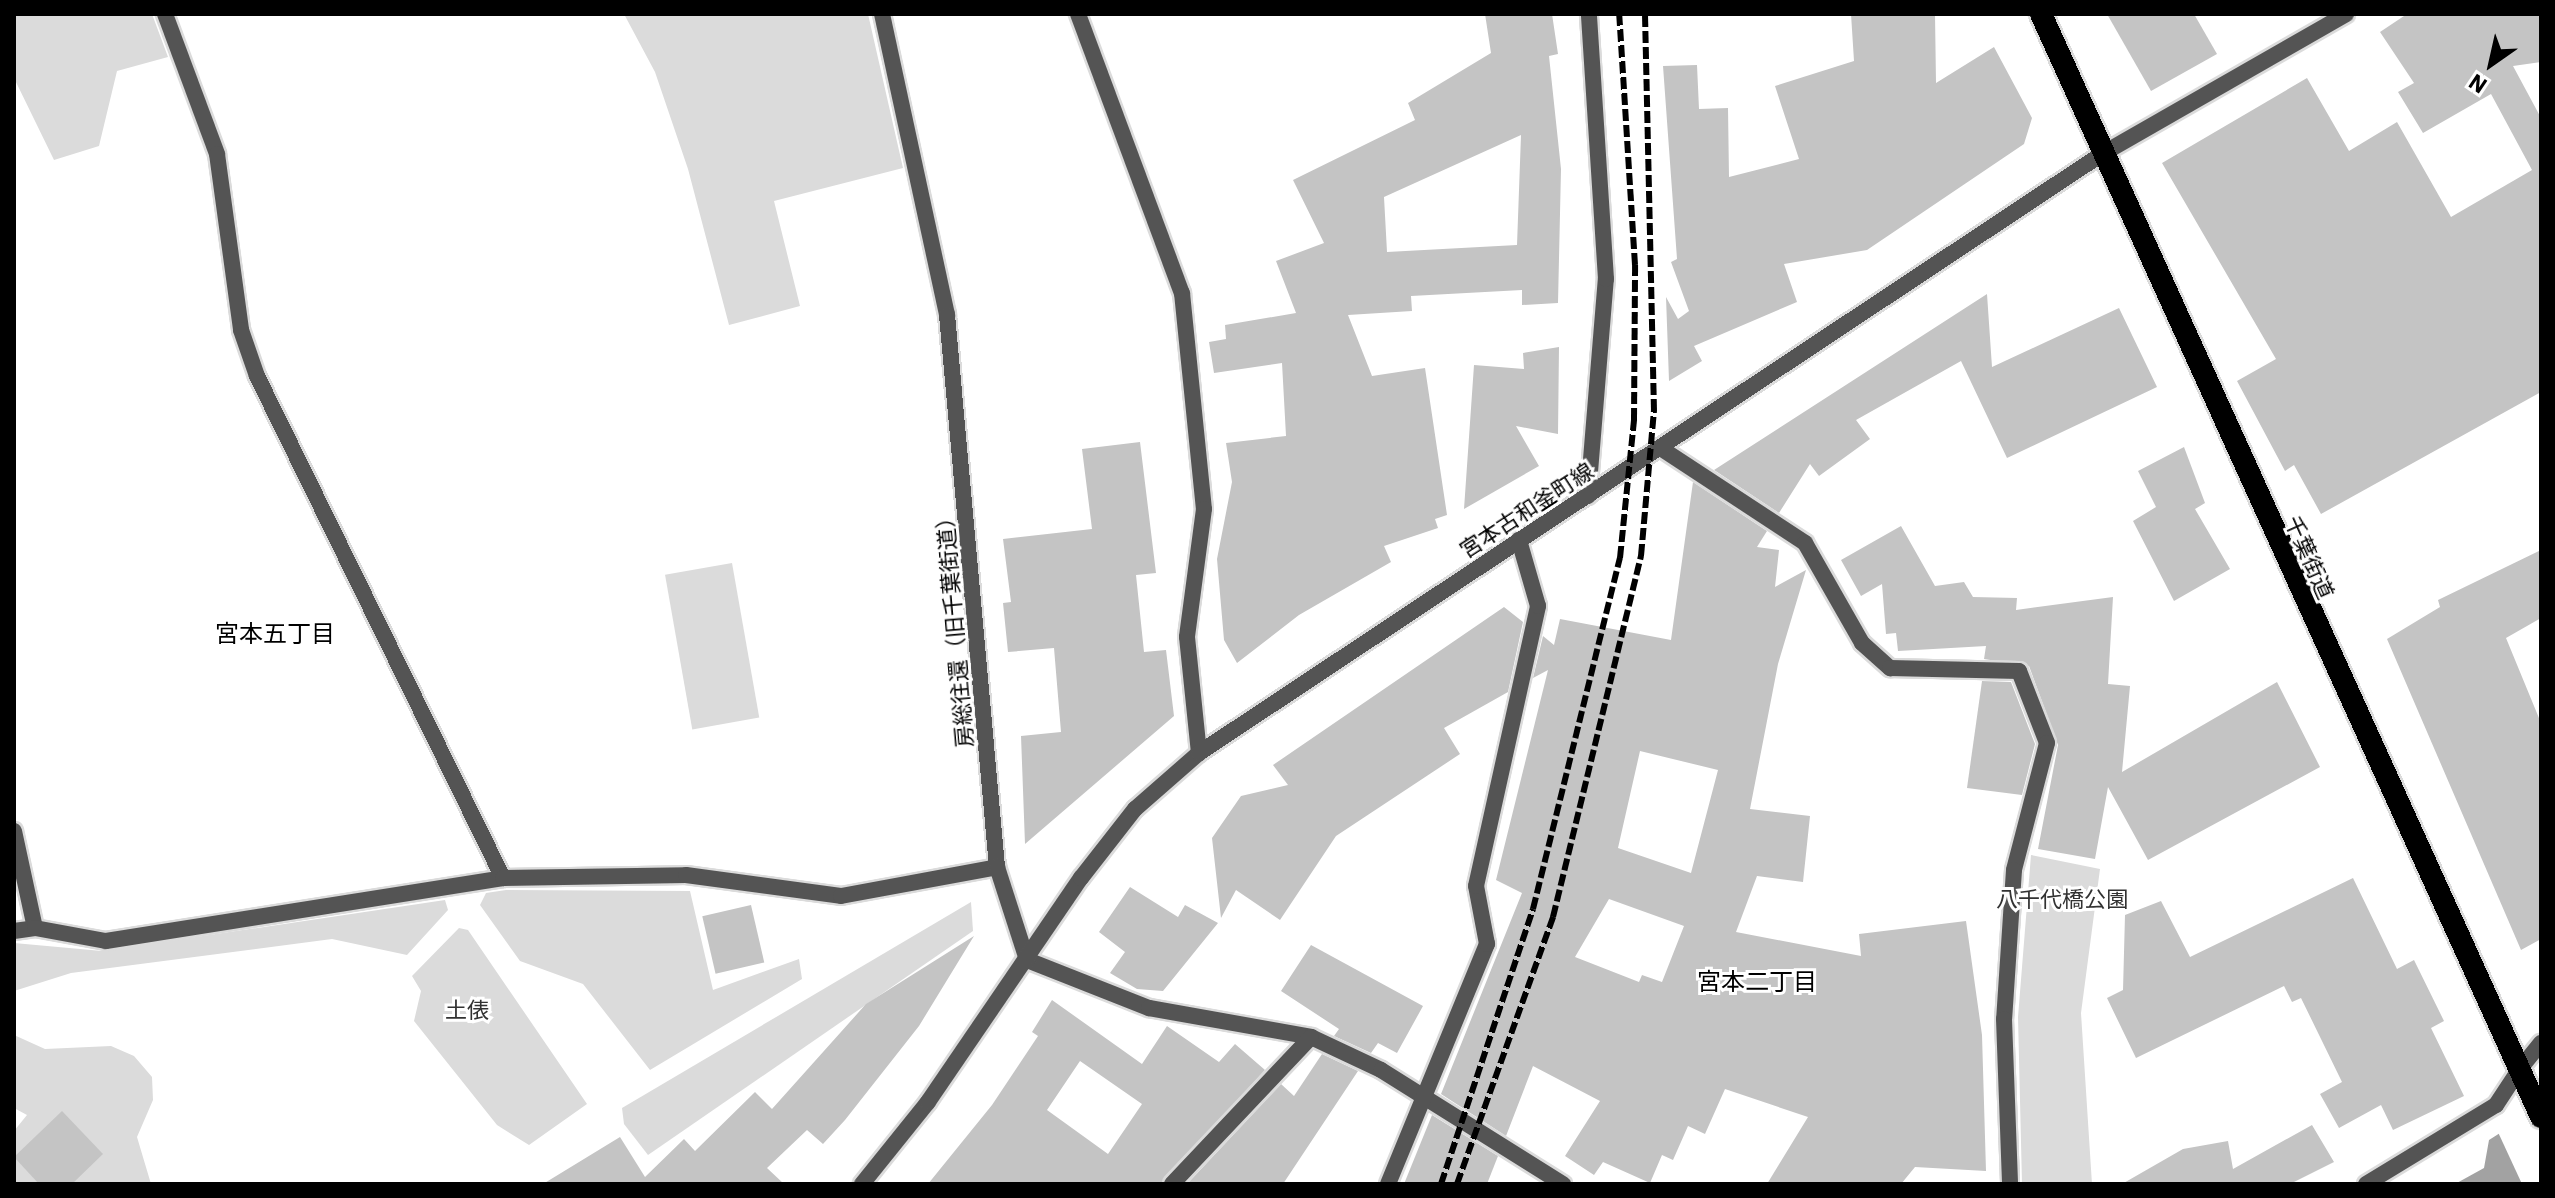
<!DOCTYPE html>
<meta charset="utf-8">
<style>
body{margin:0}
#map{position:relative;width:2555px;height:1198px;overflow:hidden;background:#fff;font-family:"IBM Plex Sans","Noto Sans JP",sans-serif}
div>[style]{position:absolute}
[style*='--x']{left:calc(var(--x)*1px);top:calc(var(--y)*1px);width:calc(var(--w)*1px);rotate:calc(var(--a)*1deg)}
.green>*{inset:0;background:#dbdbdb;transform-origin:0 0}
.water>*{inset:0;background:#a2a2a2}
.pier>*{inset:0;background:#fff}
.building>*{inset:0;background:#c4c4c4;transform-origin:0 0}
.roads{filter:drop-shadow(2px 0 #dbdbdb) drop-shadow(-2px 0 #dbdbdb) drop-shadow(0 2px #dbdbdb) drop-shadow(0 -2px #dbdbdb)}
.minor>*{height:16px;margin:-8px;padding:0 8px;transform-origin:8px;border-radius:8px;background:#545454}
.tertiary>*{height:16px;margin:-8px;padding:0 8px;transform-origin:8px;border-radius:8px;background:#545454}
.trunk>*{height:22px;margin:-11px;padding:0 11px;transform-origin:11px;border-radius:11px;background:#000}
.rail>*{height:6px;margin-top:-3px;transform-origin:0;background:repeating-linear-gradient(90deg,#000 0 12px,transparent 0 16px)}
span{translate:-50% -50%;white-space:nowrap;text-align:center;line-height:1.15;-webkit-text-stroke:6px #fff;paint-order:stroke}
.street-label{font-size:22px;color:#000}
.park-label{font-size:22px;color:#323232}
.neighbourhood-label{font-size:24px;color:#000}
.frame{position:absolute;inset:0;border:16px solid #000;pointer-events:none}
.north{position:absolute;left:2451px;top:24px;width:80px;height:80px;-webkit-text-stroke:6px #fff;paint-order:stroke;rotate:214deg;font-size:22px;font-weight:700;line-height:32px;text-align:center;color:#000}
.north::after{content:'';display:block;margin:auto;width:28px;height:36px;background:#000;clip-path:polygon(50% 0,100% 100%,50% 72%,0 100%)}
</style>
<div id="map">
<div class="green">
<i style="clip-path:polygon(14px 14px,152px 14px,168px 57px,117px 71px,99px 146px,54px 160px,14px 78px)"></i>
<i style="clip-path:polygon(624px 14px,868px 14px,903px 168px,774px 201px,800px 306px,729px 325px,688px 169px,655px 72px)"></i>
<i style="left:732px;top:563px;width:157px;height:68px;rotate:80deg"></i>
<i style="clip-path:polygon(2031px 855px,2100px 869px,2081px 1013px,2092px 1184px,2022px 1184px,2018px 1017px)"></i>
<i style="clip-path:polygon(506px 890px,690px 891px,713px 990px,799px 959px,802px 979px,650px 1070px,583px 984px,520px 961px,480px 905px,486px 893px)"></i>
<i style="clip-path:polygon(445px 900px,448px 910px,407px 955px,332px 939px,71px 973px,14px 991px,14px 943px,102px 951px)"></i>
<i style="clip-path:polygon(971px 902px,973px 931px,648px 1155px,624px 1124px,622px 1108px)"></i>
<i style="clip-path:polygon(459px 928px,468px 930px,587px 1104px,529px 1145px,497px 1125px,414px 1021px,421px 991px,412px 976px)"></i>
<i style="clip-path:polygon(14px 1035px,45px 1049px,111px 1046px,134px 1056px,152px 1077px,153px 1100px,137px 1137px,151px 1184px,14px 1184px,14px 1131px,27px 1115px,14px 1108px)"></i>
</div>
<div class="water">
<i style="clip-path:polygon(2541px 1107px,2541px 1184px,2455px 1184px,2484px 1168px,2489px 1140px)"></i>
</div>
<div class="pier">
<i style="clip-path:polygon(2541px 1103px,2541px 1184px,2522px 1184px,2497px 1130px)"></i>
</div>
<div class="building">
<i style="clip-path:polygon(evenodd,1485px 14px,1552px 14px,1558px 54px,1549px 56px,1561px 169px,1558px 303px,1522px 305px,1522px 290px,1411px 296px,1412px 311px,1348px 315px,1372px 376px,1425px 368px,1447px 515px,1435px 519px,1438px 528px,1384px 546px,1391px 562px,1299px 615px,1237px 663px,1224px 640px,1217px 559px,1232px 482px,1226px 443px,1286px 436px,1282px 363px,1214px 373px,1209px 342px,1226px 339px,1225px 325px,1296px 313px,1276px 261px,1324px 243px,1293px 180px,1415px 120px,1408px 103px,1491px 53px,1485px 14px,1521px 135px,1517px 245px,1387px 252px,1384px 197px,1521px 135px)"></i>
<i style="clip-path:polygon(1851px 14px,1935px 14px,1936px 83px,1994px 47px,2032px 118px,2024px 144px,1867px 250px,1784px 264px,1797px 302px,1694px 346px,1702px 361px,1669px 381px,1666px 297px,1678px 319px,1689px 311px,1671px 262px,1677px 259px,1663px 66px,1697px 65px,1699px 109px,1728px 108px,1729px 177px,1799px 159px,1775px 86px,1854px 61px)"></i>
<i style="clip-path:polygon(2107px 14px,2194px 14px,2217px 54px,2151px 91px)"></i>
<i style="clip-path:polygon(2407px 14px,2541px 14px,2541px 62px,2513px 66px,2541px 118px,2541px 392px,2321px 514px,2294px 465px,2285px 471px,2237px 381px,2276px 359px,2162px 163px,2307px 78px,2349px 151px,2397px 122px,2451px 217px,2532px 170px,2491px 94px,2423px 133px,2398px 92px,2414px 83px,2380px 32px)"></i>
<i style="clip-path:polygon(1987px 294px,1992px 367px,2119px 308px,2157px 387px,2007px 458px,1961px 361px,1856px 420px,1870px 439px,1819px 476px,1810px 464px,1779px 513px,1714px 470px)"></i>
<i style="clip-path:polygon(1559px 347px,1558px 434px,1516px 426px,1539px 466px,1464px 509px,1474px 365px,1524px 369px,1523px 353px)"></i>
<i style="clip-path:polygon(1140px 442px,1156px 573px,1136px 575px,1144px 652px,1166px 650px,1174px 716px,1025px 844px,1021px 736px,1061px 732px,1054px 648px,1008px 652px,1003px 603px,1011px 602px,1003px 539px,1092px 529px,1082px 449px)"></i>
<i style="clip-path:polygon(2184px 447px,2205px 503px,2195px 509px,2230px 569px,2174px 601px,2133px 521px,2156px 507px,2138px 471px)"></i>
<i style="clip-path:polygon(evenodd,1693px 482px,1767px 531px,1757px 547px,1779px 550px,1775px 587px,1806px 570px,1778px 664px,1750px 809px,1810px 816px,1803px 882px,1757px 876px,1736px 932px,1861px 956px,1859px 934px,1966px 921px,1982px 1035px,1986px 1171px,1915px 1167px,1901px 1184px,1767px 1184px,1808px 1117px,1725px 1089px,1705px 1134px,1688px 1126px,1673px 1160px,1662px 1155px,1650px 1183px,1603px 1162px,1594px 1175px,1565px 1156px,1600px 1101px,1533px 1066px,1506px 1136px,1441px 1094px,1522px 893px,1496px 880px,1548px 670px,1533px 678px,1543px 636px,1554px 645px,1560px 619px,1671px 640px,1693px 482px,1640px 751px,1718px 770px,1691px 873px,1618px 848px,1640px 751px,1693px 482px,1609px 899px,1684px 926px,1662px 982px,1642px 975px,1639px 982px,1575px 957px,1609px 899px)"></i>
<i style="clip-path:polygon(1901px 526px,1935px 586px,1964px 582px,1973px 597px,2017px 598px,2016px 610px,2113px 597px,2108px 684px,2130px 686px,2122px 772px,2277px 682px,2320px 767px,2148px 860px,2108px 787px,2095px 859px,2038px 849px,2058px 745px,2029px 666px,1984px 659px,1986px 646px,1898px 651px,1896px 633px,1886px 634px,1882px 584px,1861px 596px,1841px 560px)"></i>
<i style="clip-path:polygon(2541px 550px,2541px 618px,2506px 638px,2541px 723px,2541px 939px,2521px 950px,2387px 639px,2440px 607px,2438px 600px)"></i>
<i style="clip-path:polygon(1504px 607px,1523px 622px,1508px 692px,1444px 728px,1460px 754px,1336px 836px,1280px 920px,1236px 890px,1221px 918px,1212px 838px,1241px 796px,1288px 785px,1273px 765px)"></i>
<i style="clip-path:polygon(1982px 681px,2011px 682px,2035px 744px,2022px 795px,1967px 788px)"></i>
<i style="clip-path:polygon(2353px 878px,2397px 969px,2414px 960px,2444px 1021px,2431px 1028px,2464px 1096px,2393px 1130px,2381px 1105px,2339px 1128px,2320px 1094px,2342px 1082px,2301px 998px,2292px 1002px,2284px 986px,2136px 1058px,2107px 998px,2123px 990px,2125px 915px,2161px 901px,2190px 957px)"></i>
<i style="clip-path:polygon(1130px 887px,1178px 917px,1185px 905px,1218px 923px,1163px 991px,1137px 989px,1110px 973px,1125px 952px,1099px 932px)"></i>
<i style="left:751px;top:905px;width:59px;height:50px;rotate:77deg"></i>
<i style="clip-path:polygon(974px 936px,919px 1026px,845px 1120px,823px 1144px,807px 1130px,767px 1168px,784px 1184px,543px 1184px,620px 1137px,645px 1177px,684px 1139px,695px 1151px,755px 1092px,772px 1109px,866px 1004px)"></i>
<i style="clip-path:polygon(1311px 945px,1423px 1006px,1397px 1053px,1378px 1043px,1371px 1053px,1334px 1036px,1339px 1029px,1281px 991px)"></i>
<i style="clip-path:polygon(evenodd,1052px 1000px,1142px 1064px,1167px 1026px,1219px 1062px,1235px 1044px,1265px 1070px,1161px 1184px,928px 1184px,992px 1105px,1038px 1036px,1032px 1032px,1052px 1000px,1080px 1061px,1142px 1104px,1108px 1154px,1047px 1110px,1080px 1061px)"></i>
<i style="clip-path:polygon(1322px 1054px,1358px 1071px,1283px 1184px,1187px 1184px,1281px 1084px,1294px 1096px)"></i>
<i style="clip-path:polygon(62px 1111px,103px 1154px,72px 1184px,39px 1184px,14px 1157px)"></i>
<i style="clip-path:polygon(1432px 1115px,1498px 1156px,1487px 1184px,1404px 1184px)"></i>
<i style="clip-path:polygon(2312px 1125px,2334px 1162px,2290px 1184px,2122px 1184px,2183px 1149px,2228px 1141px,2233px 1169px)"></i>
</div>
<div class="roads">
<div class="minor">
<i style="--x:165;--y:14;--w:149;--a:69.6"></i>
<i style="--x:217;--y:154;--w:178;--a:82.2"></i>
<i style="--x:241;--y:330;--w:49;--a:70.8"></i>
<i style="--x:257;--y:376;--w:559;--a:63.89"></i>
<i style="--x:1078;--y:14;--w:298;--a:69.6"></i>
<i style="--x:1182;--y:293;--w:217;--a:84.2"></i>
<i style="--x:1204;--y:509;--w:129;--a:97.6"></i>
<i style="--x:1187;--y:637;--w:117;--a:84.1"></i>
<i style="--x:2102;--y:154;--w:281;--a:-29.8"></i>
<i style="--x:1662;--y:449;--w:171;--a:33.3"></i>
<i style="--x:1805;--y:543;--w:115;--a:60.3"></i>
<i style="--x:1862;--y:643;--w:38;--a:42"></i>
<i style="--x:1890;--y:668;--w:129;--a:1.3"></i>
<i style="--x:2019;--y:671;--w:77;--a:68.7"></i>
<i style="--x:2047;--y:743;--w:131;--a:104.6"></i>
<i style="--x:2014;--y:870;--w:149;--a:93.8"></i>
<i style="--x:2004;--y:1019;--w:165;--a:87.9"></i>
<i style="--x:1588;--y:496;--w:218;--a:-85.3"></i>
<i style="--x:1606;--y:279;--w:266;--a:-93.7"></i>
<i style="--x:14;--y:831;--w:99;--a:77.8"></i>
<i style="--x:14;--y:931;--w:21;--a:-8"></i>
<i style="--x:35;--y:928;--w:72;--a:10.4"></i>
<i style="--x:106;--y:941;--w:402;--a:-9"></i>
<i style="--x:503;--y:878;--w:183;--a:-0.9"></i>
<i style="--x:686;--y:875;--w:156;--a:7.7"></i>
<i style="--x:841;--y:896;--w:159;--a:-10.5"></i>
<i style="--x:1027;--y:960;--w:131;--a:21.5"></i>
<i style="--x:1149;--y:1008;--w:165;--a:10.1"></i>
<i style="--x:1311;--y:1037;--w:77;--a:25.2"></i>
<i style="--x:1381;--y:1070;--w:215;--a:32.1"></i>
<i style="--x:1172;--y:1184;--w:202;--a:-46.6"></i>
<i style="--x:1388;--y:1184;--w:260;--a:-67.6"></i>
<i style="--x:1487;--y:944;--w:59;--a:-100.7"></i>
<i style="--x:1476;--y:886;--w:287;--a:-77.5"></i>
<i style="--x:1538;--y:606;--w:69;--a:-106.1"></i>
<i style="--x:2366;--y:1184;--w:152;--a:-31.3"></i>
<i style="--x:2496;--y:1105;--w:42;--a:-56.7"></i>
</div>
<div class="tertiary">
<i style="--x:882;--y:14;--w:308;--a:77.8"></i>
<i style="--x:947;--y:315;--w:554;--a:84.82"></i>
<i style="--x:997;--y:867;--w:98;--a:72.1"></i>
<i style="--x:2519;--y:1070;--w:35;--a:-51"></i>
<i style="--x:862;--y:1184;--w:105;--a:-51.2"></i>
<i style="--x:928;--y:1102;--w:271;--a:-55.7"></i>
<i style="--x:1081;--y:878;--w:88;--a:-52"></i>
<i style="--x:1135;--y:809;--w:85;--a:-41.2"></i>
<i style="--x:1199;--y:753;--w:1084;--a:-33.56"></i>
</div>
<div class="trunk">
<i style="--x:2041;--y:14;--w:1211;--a:65.61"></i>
</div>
</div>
<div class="rail">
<i style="--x:1441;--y:1184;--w:290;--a:-71.5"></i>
<i style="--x:1533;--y:909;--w:362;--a:-76.1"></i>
<i style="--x:1620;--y:558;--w:139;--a:-84.2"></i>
<i style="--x:1634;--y:420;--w:155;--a:-89.6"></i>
<i style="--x:1635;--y:265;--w:252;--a:-93.6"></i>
<i style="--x:1457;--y:1184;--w:284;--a:-70.2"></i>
<i style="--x:1553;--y:917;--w:372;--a:-76.3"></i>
<i style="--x:1641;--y:556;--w:146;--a:-84.9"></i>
<i style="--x:1654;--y:411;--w:397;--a:-91.3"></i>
</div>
<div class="street-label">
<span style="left:1526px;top:510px;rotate:-33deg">宮本古和釜町線</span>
<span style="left:2310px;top:557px;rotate:66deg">千葉街道</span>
<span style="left:954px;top:627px;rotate:-95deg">房総往還（旧千葉街道）</span>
</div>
<div class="park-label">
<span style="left:2062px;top:899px">八千代橋公園</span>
<span style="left:467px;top:1010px">土俵</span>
</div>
<div class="neighbourhood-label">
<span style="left:275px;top:634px">宮本五丁目</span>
<span style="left:1757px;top:982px">宮本二丁目</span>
</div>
<div class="frame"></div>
<div class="north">N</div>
</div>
